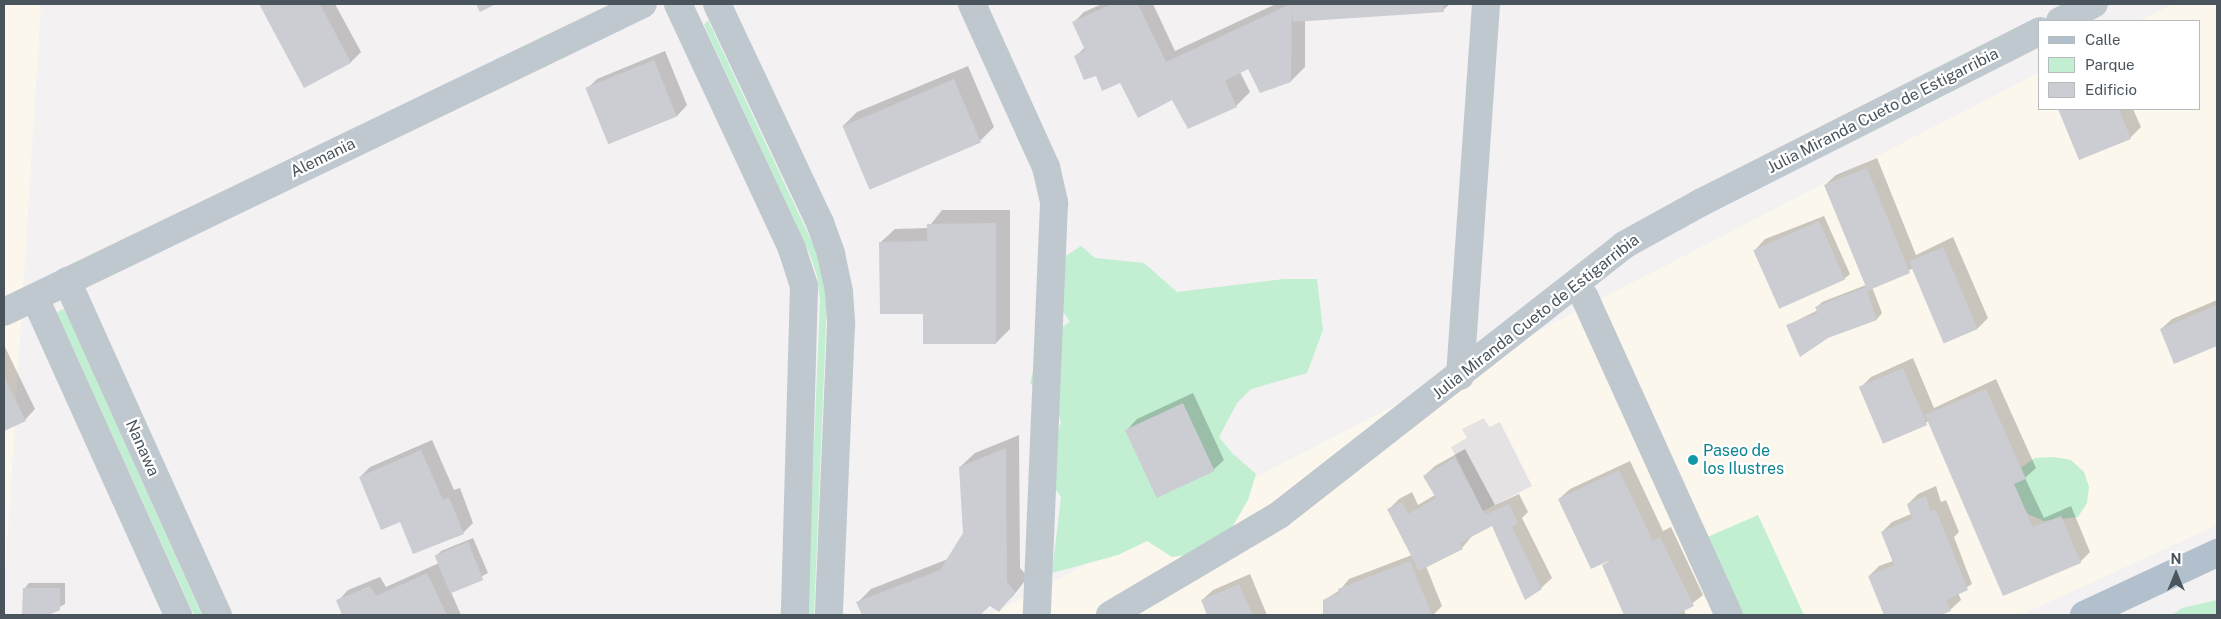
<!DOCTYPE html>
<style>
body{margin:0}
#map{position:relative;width:2221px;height:619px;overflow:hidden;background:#f3f1f1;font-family:"Public Sans",sans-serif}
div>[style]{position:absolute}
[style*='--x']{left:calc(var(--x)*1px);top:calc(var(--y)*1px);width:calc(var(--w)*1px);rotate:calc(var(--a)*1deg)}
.commercial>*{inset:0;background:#fcf7ec}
.education>*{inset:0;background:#e4e2e2}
.green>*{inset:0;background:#c2eed2}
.shadow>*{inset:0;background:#0003}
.building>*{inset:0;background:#cbcdd3;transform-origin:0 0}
.minor>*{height:28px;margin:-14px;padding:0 14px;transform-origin:14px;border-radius:14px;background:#bfc8cf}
.major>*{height:28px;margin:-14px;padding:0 14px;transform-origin:14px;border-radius:14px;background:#b2c0ce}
.dots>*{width:14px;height:14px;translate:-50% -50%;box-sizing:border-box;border:2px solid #fff;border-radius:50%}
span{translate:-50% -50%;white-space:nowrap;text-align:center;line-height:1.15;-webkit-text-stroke:4.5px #fff;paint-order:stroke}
.street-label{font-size:16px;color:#49545d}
.culture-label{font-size:16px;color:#0d838f}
.left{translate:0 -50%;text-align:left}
.frame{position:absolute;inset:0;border:5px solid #49545d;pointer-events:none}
.legend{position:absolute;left:2038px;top:20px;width:162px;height:90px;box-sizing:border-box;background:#fff;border:1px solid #b6bbbe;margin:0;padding:6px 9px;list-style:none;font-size:15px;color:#49545d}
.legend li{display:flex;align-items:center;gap:10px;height:25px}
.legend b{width:25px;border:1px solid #b6bbbe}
.north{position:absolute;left:2151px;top:549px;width:50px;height:50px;-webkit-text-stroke:4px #fff;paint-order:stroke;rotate:0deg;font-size:14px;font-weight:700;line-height:20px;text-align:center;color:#49545d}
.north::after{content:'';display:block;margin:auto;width:18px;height:22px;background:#49545d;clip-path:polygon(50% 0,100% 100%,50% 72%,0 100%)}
</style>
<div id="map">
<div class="commercial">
<i style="clip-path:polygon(4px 4px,41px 4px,4px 596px)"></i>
<i style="clip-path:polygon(2173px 4px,2217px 4px,2217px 525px,2021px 615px,989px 615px,2040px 72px,2040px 109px,2200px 109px,2200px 21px,2139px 21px)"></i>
</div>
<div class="education">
<i style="clip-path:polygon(1484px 418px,1489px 427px,1500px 422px,1532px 486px,1483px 511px,1451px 447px,1467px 438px,1462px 429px)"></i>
</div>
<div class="green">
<i style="clip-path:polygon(708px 20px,817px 253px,827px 301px,814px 615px,807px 615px,820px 300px,817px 276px,810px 255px,704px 25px)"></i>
<i style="clip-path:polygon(1081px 246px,1095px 258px,1144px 263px,1177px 292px,1284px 279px,1317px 279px,1323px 330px,1307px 373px,1251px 389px,1237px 403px,1219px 437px,1232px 453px,1256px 474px,1248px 500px,1219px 550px,1172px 557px,1147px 541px,1118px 555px,1052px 573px,1061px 497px,1041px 468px,1061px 423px,1057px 409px,1030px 383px,1041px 341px,1070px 322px,1038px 274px)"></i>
<i style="clip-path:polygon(62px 309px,65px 310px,202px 615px,194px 615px,57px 313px)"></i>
<i style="clip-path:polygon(2053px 457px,2071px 460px,2084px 472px,2089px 487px,2087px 503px,2078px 517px,2044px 521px,2028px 514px,2016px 502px,2014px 484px,2019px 469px,2035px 458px)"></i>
<i style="clip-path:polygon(1758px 515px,1804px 615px,1740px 615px,1705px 538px)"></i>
<i style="clip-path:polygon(2217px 600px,2217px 615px,2172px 615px,2182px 608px)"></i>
</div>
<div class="shadow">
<i style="clip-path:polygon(260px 4px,335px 4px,361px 52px,351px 62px,304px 86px)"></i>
<i style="clip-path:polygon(1102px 4px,1153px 4px,1175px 51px,1276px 4px,1450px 4px,1443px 10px,1305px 20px,1305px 67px,1291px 81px,1249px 67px,1240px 72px,1250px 92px,1236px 106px,1172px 98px,1096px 74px,1076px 56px,1085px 47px,1073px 23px,1084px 12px)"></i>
<i style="clip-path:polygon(665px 51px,687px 105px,677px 116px,609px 143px,587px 89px,597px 79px)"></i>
<i style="clip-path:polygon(968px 66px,994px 127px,980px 141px,843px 126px,857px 112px)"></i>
<i style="clip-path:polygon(2060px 109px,2133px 109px,2141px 127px,2130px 138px,2080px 159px)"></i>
<i style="clip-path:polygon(1877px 158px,1916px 255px,1953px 237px,1988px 318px,1978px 328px,1945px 341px,1914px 268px,1872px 287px,1882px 313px,1877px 319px,1827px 337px,1788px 325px,1818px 310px,1817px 307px,1822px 302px,1866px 285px,1825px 185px,1836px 175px)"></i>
<i style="clip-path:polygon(942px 210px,1010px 210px,1010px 329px,996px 343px,925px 312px,881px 242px,895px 229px,928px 228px)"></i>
<i style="clip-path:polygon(1824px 216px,1850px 274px,1844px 279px,1755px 250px,1765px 239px)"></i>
<i style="clip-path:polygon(2217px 300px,2217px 344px,2175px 362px,2161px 329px,2172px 319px)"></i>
<i style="clip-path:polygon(4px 345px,35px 409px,25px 420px,4px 430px)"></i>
<i style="clip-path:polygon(1913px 358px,1934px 408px,1996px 379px,2036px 468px,2025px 478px,2044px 518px,2071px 506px,2090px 552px,2080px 562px,2004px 594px,1929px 421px,1885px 441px,1861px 387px,1871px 377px)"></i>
<i style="clip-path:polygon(1193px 393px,1224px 460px,1213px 470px,1127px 430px,1137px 419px)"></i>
<i style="clip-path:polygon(1019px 435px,1020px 568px,1028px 577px,1013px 596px,999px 610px,990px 605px,976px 615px,863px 615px,857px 603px,871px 589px,948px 559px,965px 533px,960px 467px,975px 453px)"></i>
<i style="clip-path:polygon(432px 440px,454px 490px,460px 488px,473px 523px,463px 533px,401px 520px,360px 477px,370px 467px)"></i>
<i style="clip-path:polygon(1465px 449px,1495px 505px,1519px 494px,1528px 512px,1522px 518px,1552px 578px,1541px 588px,1492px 524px,1472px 536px,1462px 548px,1426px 566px,1442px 606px,1433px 615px,1324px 615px,1324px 600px,1340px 590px,1349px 579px,1412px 555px,1389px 509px,1399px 499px,1412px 492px,1418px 505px,1435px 495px,1424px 476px,1435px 466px)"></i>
<i style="clip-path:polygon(1630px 461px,1663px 531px,1671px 527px,1703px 595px,1684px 610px,1686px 615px,1626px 615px,1604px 566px,1610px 560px,1559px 499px,1570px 489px)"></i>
<i style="clip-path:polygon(1936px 486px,1941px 502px,1946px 500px,1959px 532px,1954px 537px,1972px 584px,1958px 593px,1961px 600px,1950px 610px,1938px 615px,1885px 615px,1869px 576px,1879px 566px,1893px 561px,1882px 532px,1892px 522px,1911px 514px,1908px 504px,1918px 494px)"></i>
<i style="clip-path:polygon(473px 538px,488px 573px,451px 592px,461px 615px,344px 615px,338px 601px,348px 590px,380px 577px,386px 587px,439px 563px,436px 556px,441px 551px)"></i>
<i style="clip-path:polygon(1250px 574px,1267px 615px,1209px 615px,1202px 600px,1213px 590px)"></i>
<i style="clip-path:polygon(29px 583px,65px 583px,65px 604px,45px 615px,24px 615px,24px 589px)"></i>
</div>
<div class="building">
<i style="clip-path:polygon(259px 4px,320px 4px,351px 63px,304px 88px)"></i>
<i style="clip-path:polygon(476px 4px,496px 4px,480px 12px)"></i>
<i style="clip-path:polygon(1112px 4px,1138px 4px,1166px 62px,1290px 4px,1443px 4px,1444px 12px,1293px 22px,1292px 8px,1291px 82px,1260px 93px,1248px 69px,1225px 81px,1237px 107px,1188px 129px,1172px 100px,1138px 118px,1120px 83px,1102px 91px,1096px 76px,1084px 80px,1074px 56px,1085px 50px,1072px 22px)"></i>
<i style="left:654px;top:60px;width:61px;height:74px;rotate:68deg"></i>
<i style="left:954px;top:79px;width:69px;height:121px;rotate:67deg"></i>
<i style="clip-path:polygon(2058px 109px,2119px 109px,2131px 139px,2079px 160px)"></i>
<i style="clip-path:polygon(1867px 168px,1910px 273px,1867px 291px,1877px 320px,1828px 338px,1800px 357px,1786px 325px,1818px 313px,1815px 307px,1866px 287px,1824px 185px)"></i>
<i style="left:1819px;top:221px;width:64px;height:72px;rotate:66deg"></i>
<i style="clip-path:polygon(996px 223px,996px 344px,923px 344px,923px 314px,880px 314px,879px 242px,927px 241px,927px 224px)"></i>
<i style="left:1943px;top:247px;width:89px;height:37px;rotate:67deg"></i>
<i style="clip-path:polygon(2217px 305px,2217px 346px,2174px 364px,2160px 329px)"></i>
<i style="left:1903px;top:368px;width:62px;height:48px;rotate:67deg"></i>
<i style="clip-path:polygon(4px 376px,26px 421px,4px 431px)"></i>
<i style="clip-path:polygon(1986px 389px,2026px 479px,2014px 484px,2033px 527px,2061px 516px,2081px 563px,2003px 596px,1925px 415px)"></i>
<i style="left:1183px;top:403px;width:75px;height:64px;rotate:65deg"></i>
<i style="clip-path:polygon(1006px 448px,1007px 582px,1015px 592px,999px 612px,990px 606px,980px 615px,862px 615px,856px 602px,940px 570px,963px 533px,959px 467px)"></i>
<i style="clip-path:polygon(421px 450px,443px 500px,449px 497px,464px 534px,413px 554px,400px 522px,381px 530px,359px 477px)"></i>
<i style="clip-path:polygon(1455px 458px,1485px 515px,1509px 504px,1518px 523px,1512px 527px,1542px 589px,1525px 600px,1492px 526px,1460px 543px,1463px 549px,1419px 571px,1387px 509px,1402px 502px,1408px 514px,1436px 498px,1423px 476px)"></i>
<i style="clip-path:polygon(1619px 470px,1653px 541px,1660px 537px,1694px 606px,1676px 615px,1624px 615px,1602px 565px,1626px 553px,1591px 569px,1558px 499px)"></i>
<i style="clip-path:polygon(1926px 496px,1930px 511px,1936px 510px,1968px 590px,1946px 600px,1951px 611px,1941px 615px,1884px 615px,1868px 576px,1894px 565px,1881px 532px,1912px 519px,1907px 504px)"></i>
<i style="left:468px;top:542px;width:41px;height:36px;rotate:68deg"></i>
<i style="clip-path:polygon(1410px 561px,1432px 615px,1323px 615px,1323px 600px,1339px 593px,1338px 589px)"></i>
<i style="clip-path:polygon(427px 573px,447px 615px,342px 615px,336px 600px,370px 586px,376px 596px)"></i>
<i style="clip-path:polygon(1239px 584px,1253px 615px,1207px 615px,1201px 600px)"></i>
<i style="clip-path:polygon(23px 588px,60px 588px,60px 610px,49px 615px,22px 615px)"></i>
</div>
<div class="minor">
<i style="--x:678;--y:4;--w:270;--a:65"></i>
<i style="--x:792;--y:249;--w:39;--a:72"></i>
<i style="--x:804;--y:286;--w:329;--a:91.6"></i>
<i style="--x:717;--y:4;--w:242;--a:64.8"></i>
<i style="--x:820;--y:223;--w:33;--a:70"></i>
<i style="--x:831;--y:254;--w:39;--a:78"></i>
<i style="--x:839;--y:292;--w:32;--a:86"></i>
<i style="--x:841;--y:324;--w:291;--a:92.4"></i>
<i style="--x:972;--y:4;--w:179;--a:65.6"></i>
<i style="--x:1046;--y:167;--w:37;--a:77"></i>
<i style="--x:1054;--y:203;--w:412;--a:92.4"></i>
<i style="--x:2060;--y:21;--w:38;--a:-27"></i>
<i style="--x:67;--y:281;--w:367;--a:65.7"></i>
<i style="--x:1575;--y:284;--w:17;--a:54"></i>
<i style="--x:1585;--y:298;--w:348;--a:65.6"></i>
<i style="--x:35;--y:298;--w:348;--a:65.7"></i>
<i style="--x:4;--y:312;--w:709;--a:-25.73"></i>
<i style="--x:1460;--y:376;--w:373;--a:-86"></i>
<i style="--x:1110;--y:615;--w:196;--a:-30.6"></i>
<i style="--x:1279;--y:515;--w:438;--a:-38"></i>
<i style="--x:1624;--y:245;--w:89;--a:-28.9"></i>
<i style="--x:1702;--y:202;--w:379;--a:-26.8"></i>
</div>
<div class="major">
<i style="--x:2084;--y:615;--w:147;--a:-25"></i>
</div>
<div class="dots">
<i style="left:1693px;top:460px;background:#0f9aa8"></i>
</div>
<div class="street-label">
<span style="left:1883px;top:111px;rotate:-27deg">Julia Miranda Cueto de Estigarribia</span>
<span style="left:323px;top:158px;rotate:-26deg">Alemania</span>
<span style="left:1536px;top:317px;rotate:-38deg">Julia Miranda Cueto de Estigarribia</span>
<span style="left:142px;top:448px;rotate:66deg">Nanawa</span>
</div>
<div class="culture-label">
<span class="left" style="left:1703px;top:460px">Paseo de<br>los Ilustres</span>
</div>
<div class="frame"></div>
<ul class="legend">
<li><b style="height:6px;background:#b2c0ce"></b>Calle</li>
<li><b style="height:14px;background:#c2eed2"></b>Parque</li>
<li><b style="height:14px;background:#cbcdd3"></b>Edificio</li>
</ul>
<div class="north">N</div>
</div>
